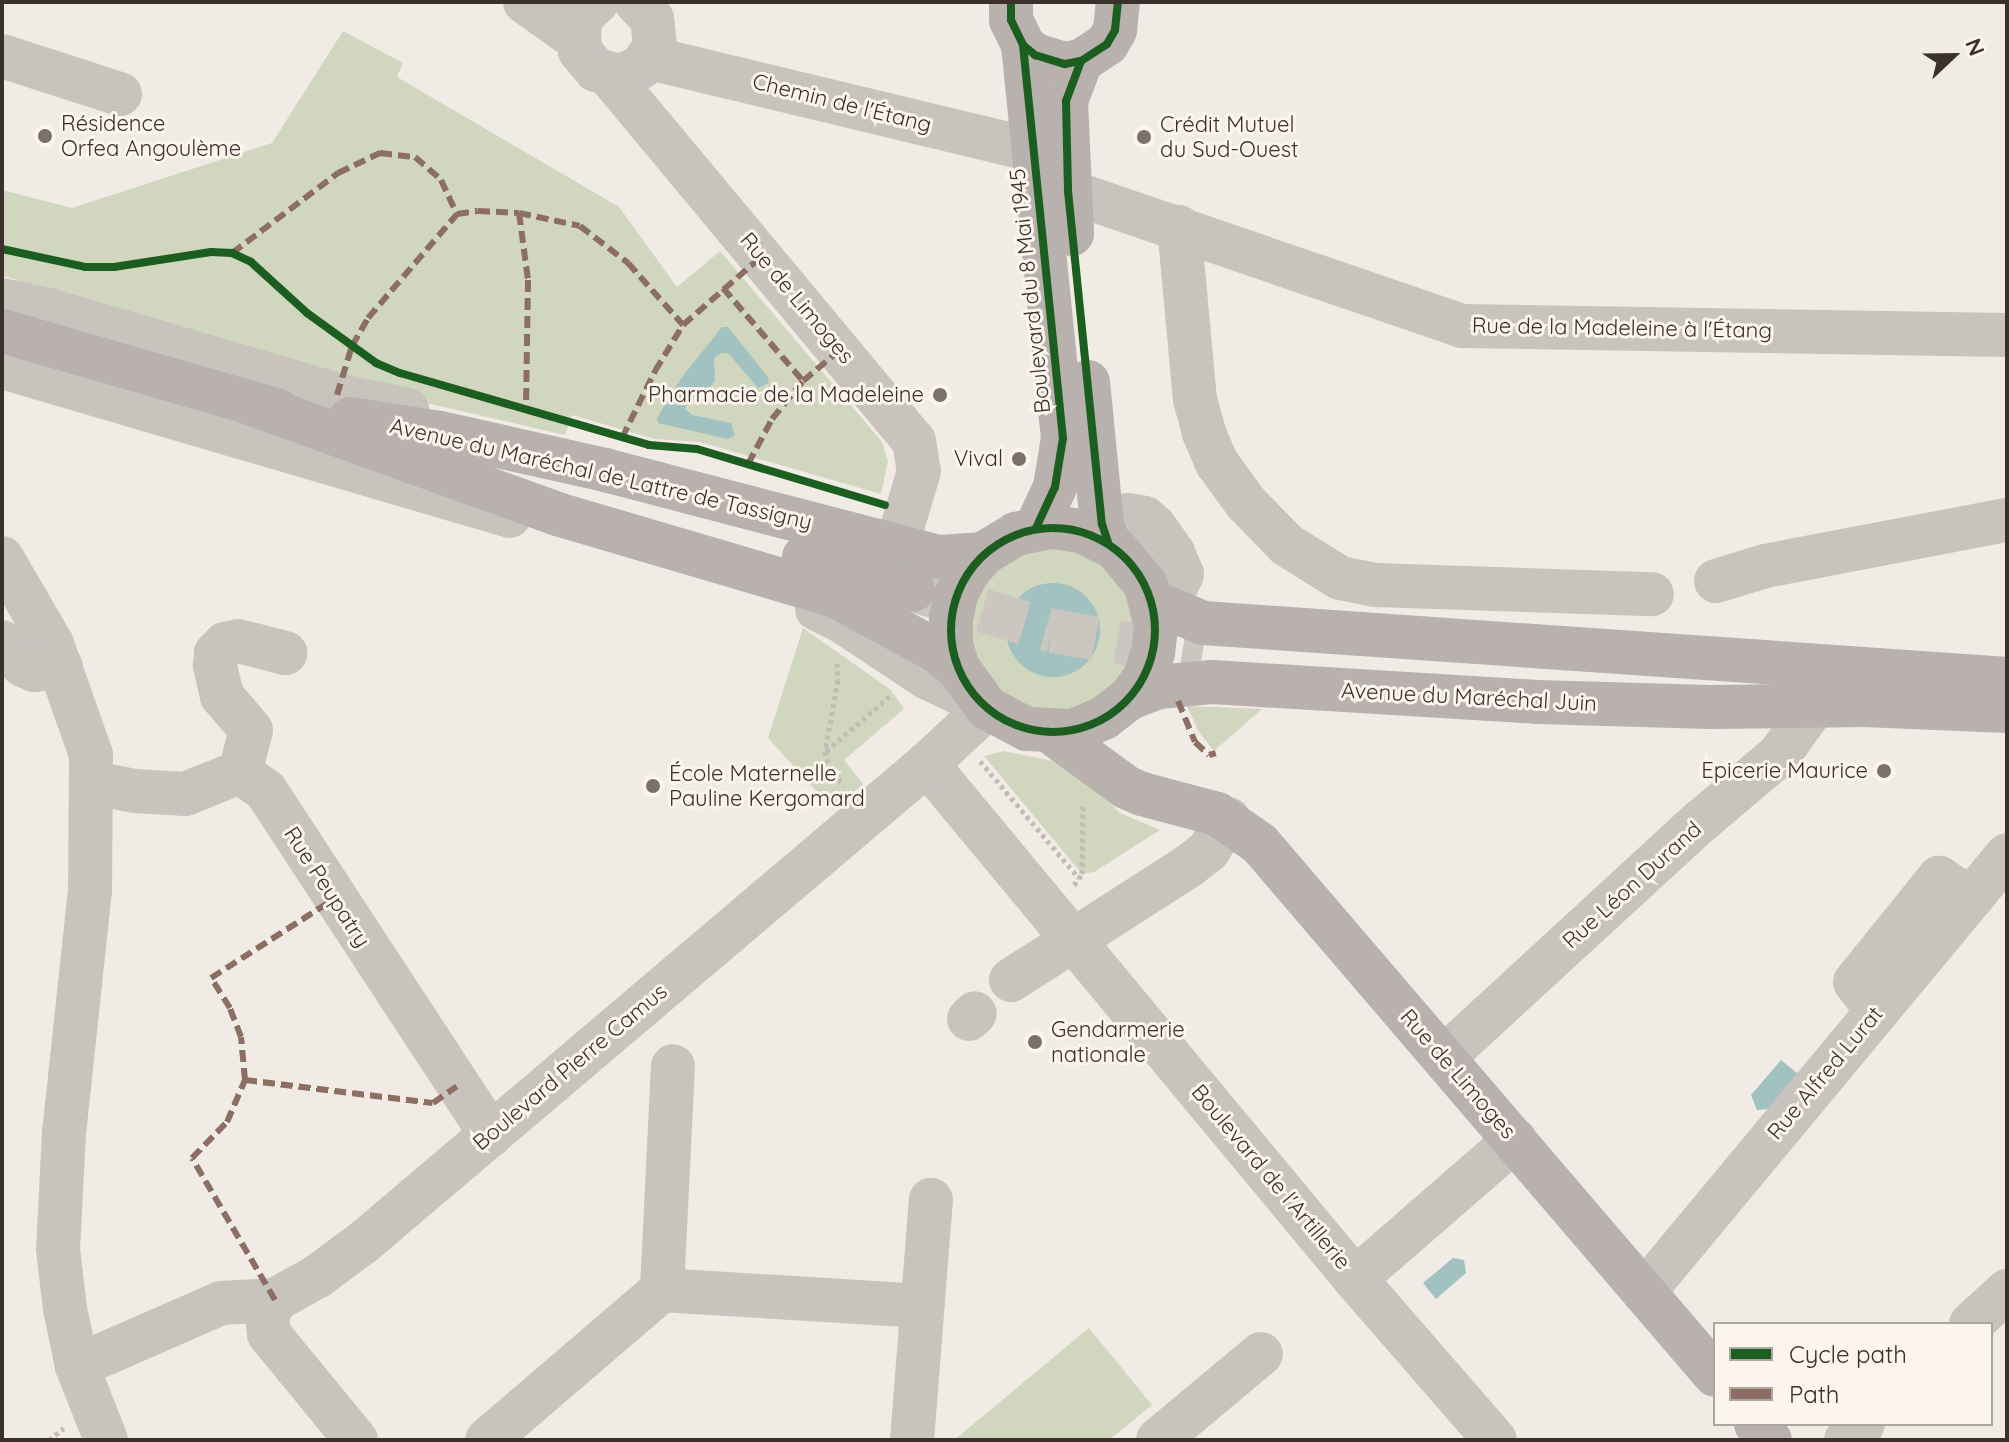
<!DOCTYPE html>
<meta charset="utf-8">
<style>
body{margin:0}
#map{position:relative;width:2009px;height:1442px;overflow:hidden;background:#f0ebe5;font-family:Quicksand,sans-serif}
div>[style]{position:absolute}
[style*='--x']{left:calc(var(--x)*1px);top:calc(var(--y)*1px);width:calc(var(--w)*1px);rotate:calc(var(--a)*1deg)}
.green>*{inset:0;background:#d1d6bf}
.round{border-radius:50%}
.water>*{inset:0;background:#a1c2c1}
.major-tunnel>*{height:44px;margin-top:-22px;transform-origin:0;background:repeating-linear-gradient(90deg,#ccc6c0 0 44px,transparent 0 66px)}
.path>*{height:5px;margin-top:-2.5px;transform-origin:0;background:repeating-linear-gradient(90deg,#c2bbb6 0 4px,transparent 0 8px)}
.minor>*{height:44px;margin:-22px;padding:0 22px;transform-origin:22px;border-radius:22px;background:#c9c3be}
.major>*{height:44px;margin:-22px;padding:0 22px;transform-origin:22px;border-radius:22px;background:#b8b1ad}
.quiet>*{height:6px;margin-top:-3px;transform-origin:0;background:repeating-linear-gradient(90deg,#8d6e63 0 12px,transparent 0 18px)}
.cycleway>*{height:8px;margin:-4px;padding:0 4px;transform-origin:4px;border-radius:4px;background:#1b5e20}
.cycleway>.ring{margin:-4px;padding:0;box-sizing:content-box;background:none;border:8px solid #1b5e20;border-radius:50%}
.dots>*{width:22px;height:22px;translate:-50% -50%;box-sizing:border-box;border:4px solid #fbf5ee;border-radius:50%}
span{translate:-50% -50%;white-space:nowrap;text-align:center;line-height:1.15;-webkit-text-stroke:6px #fbf5ee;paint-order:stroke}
.street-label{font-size:22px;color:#3b302b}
.poi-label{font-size:22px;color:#3b302b}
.left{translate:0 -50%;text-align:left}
.right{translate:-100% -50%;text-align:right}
.frame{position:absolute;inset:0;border:4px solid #3b302b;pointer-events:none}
.legend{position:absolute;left:1713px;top:1322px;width:280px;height:104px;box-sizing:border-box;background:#fbf5ee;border:2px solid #aea6a0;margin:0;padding:10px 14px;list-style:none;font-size:24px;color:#3b302b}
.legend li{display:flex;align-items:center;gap:16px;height:40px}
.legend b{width:40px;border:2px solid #aea6a0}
.north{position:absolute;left:1913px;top:16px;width:80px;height:80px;-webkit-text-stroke:6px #fbf5ee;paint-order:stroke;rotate:68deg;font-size:22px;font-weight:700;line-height:32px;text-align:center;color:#3b302b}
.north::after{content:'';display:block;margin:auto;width:28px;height:36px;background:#3b302b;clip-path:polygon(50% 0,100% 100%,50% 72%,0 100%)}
</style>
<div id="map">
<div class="green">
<i style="clip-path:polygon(343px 31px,403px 63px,397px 77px,619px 207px,677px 287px,720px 251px,882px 442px,888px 461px,881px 494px,700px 442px,655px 439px,572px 415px,565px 435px,253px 363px,2px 275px,2px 190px,72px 208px,272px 143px)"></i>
<i class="round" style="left:971px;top:548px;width:164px;height:164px"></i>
<i style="clip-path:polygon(803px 628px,891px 690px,904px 709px,844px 760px,863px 784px,833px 809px,768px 738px)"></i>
<i style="clip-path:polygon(1187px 706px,1262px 709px,1214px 751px,1199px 732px)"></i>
<i style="clip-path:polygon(1004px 751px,1072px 765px,1120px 813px,1160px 830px,1094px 872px,1082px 874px,984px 756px)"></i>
<i style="clip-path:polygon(1089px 1328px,1152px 1405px,1109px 1440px,954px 1440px)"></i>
</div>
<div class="water">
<i style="clip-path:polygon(722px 327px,728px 327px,768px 377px,769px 383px,758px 388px,729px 354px,721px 353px,714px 358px,715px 381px,703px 395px,689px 398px,685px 409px,692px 415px,731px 423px,735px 435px,728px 439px,658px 423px,657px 418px,682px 377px)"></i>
<i class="round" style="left:1006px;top:583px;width:94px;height:94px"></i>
<i style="clip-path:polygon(1781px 1060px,1798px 1074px,1768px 1109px,1757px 1110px,1751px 1095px)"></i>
<i style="clip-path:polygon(1453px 1258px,1464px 1260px,1466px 1273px,1436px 1299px,1423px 1283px)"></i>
</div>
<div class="major-tunnel">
<i style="--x:919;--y:592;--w:139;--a:16.3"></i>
<i style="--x:1052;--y:631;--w:152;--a:9.5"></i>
</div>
<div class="path">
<i style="--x:837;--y:663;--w:17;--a:87"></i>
<i style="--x:838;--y:680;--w:72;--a:100.4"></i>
<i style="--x:825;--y:751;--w:16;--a:75"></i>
<i style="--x:829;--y:766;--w:25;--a:53"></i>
<i style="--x:826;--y:751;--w:86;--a:-40.7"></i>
<i style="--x:980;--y:761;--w:153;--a:49.8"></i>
<i style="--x:1074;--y:885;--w:14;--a:-54"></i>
<i style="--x:1082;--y:874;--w:72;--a:-89.2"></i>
<i style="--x:49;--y:1440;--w:19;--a:-39"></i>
</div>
<div class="minor">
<i style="--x:525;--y:2;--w:64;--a:35.4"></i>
<i style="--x:597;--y:2;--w:19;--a:137"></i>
<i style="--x:583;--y:15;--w:12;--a:110"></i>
<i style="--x:579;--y:26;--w:25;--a:88"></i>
<i style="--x:580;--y:51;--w:25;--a:50"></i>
<i style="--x:596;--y:70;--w:25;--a:14"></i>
<i style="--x:620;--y:76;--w:23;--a:-23"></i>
<i style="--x:641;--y:67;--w:25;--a:-56"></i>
<i style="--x:655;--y:46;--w:27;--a:-96"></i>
<i style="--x:652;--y:19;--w:23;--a:-133"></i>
<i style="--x:2;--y:56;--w:124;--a:17.9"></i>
<i style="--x:650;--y:58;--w:395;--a:13.5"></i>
<i style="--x:608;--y:74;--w:478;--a:50.2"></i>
<i style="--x:914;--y:441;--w:30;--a:81"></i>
<i style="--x:919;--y:471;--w:77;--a:106.6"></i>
<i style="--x:1068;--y:191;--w:416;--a:18.9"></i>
<i style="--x:1462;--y:326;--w:545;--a:0.95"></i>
<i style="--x:1179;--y:227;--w:173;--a:84.7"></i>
<i style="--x:1195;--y:399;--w:35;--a:75"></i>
<i style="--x:1204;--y:433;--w:33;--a:67"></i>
<i style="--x:1217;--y:463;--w:49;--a:54.1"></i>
<i style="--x:1246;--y:503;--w:59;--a:45.7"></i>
<i style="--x:1287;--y:545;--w:62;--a:31.9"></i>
<i style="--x:1340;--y:578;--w:37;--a:11"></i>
<i style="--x:1376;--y:585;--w:276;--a:1.9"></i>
<i style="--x:2;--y:300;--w:48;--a:12"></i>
<i style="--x:49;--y:310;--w:300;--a:16.4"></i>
<i style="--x:337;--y:395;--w:72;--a:12.1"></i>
<i style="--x:2;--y:367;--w:529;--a:16.35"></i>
<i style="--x:1081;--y:531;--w:50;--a:-18.8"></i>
<i style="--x:1128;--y:515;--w:17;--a:10"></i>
<i style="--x:1145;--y:518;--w:13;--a:42"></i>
<i style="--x:1155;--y:527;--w:32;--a:55"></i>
<i style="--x:1173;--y:553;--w:23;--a:67"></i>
<i style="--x:1182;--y:574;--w:59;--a:116.1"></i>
<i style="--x:2;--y:558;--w:99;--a:59.8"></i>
<i style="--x:52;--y:644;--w:118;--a:70.6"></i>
<i style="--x:91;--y:755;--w:135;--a:90.4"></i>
<i style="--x:90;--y:890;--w:243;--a:96.1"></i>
<i style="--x:64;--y:1132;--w:117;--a:92.9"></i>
<i style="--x:58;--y:1249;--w:60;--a:83.3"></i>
<i style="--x:65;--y:1309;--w:58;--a:78.1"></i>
<i style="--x:77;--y:1366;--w:79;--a:68.6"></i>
<i style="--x:1716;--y:581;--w:51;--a:-17"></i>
<i style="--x:1765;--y:566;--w:246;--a:-10.8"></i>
<i style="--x:817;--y:609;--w:25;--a:26"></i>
<i style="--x:840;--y:620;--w:103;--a:33.5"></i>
<i style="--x:926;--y:677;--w:61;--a:25.3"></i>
<i style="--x:2;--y:642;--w:31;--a:48"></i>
<i style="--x:23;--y:665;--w:12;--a:24"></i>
<i style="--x:34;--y:670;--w:27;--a:-8"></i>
<i style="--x:927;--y:764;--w:670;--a:50.27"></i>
<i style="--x:1355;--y:1279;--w:213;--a:49"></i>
<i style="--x:240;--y:772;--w:32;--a:36"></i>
<i style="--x:266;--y:791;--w:411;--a:56.8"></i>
<i style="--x:240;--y:772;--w:43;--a:-75.3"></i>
<i style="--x:251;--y:730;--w:45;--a:-130.5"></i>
<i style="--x:222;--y:696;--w:32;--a:-103"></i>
<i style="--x:215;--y:665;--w:12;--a:-85"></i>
<i style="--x:216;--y:653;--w:13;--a:-45"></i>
<i style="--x:225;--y:644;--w:13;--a:-13"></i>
<i style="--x:238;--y:641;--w:49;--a:14.3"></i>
<i style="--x:93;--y:783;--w:43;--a:10.8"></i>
<i style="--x:135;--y:791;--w:50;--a:3.4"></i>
<i style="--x:185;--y:794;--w:59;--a:-21.8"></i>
<i style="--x:1011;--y:980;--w:213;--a:-32.7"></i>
<i style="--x:1190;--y:865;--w:23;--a:-38"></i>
<i style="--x:1208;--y:851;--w:38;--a:-57"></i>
<i style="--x:1877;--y:1011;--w:36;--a:-127"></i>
<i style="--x:1855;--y:982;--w:134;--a:-51.1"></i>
<i style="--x:1939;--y:878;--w:38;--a:33"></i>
<i style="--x:969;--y:1019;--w:8;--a:-45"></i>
<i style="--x:1444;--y:1057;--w:349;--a:-42.6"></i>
<i style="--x:1701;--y:821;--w:102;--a:-40.2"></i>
<i style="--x:1779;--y:755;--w:48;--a:-54.3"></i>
<i style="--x:1807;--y:716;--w:10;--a:-73"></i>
<i style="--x:1355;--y:1279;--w:212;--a:-41"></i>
<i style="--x:662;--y:1290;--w:224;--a:-87.2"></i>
<i style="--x:1644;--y:1292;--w:568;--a:-50.28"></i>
<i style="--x:1971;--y:1324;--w:49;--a:-42.5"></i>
<i style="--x:77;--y:1366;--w:157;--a:-23.6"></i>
<i style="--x:221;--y:1303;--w:54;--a:-3.2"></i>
<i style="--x:356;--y:1440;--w:137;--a:-129.4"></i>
<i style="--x:269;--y:1334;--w:18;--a:-96"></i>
<i style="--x:267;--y:1316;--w:18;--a:-63"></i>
<i style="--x:275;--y:1300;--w:49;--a:-29.2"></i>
<i style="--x:318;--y:1276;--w:59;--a:-36.7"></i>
<i style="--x:365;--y:1241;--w:737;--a:-40.32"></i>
<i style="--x:927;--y:764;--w:82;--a:-43"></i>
<i style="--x:487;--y:1440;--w:230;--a:-40.6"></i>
<i style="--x:662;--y:1290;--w:261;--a:3.5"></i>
<i style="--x:912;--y:1440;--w:241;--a:-85.5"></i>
<i style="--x:1158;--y:1440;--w:134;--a:-39.9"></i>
<i style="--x:1846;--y:1440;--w:23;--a:-43"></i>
</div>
<div class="major">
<i style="--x:1011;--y:2;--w:18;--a:90"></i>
<i style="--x:1011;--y:20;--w:28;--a:64"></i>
<i style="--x:1023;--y:45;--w:16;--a:40"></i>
<i style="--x:1035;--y:55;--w:31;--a:17"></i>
<i style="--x:1065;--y:64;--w:16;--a:-11"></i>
<i style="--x:1081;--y:61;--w:31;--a:-33"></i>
<i style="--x:1107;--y:44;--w:16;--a:-60"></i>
<i style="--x:1115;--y:30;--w:28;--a:-84"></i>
<i style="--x:1023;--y:45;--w:395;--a:84.2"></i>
<i style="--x:1063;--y:438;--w:50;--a:99.3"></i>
<i style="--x:1055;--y:487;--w:45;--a:114.9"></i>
<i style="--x:1072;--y:234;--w:133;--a:-92.6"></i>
<i style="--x:1066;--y:101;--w:43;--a:-69.4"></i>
<i style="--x:2;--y:331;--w:288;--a:16.1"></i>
<i style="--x:1088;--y:382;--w:143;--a:84.4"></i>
<i style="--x:1102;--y:524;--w:19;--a:72"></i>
<i style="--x:252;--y:404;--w:324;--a:19.8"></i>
<i style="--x:557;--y:514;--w:290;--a:16.4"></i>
<i style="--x:835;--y:596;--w:114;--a:28.4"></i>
<i style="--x:935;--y:650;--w:29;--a:38"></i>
<i style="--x:958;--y:668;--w:49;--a:54.1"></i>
<i style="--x:987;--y:708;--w:45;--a:27.7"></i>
<i style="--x:1027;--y:729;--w:46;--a:2.5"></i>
<i style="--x:1073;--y:731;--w:34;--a:-23"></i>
<i style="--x:1104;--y:718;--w:33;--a:-38"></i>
<i style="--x:1130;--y:698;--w:26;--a:-54"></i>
<i style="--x:1145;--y:677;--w:25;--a:-72"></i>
<i style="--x:1153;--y:653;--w:26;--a:-83"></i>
<i style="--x:1156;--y:627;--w:43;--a:-103.4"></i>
<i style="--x:1146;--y:585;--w:48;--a:-130"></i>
<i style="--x:1115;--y:548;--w:38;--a:-153"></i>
<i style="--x:1081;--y:531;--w:30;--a:-172"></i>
<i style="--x:1051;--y:527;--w:36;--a:169"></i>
<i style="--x:1016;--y:534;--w:39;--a:149"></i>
<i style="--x:983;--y:554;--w:25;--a:130"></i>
<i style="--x:967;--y:573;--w:25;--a:117"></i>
<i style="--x:956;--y:595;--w:25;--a:102"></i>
<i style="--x:951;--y:619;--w:25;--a:90"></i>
<i style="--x:951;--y:644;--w:25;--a:74"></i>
<i style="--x:350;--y:419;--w:91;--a:8.8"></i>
<i style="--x:440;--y:433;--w:169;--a:12.6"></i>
<i style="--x:605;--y:470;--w:346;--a:14.6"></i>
<i style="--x:940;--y:557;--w:43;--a:-4"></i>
<i style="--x:804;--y:557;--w:114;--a:16.8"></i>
<i style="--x:1151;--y:601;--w:56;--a:22.9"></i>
<i style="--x:1203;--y:623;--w:806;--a:3.98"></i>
<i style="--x:1130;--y:698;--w:30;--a:-21"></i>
<i style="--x:1158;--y:687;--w:54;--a:-5.3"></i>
<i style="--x:1212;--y:682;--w:326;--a:3.5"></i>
<i style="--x:1537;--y:702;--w:172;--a:1.7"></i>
<i style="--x:1709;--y:707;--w:155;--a:-0.7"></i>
<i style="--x:1864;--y:705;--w:143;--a:2.4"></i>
<i style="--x:1052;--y:733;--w:92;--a:36.1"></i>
<i style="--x:1126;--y:787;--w:17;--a:24"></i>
<i style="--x:1142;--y:794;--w:78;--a:14.9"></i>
<i style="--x:1217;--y:814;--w:52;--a:34.9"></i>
<i style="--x:1260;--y:844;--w:699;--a:49.41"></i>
<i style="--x:1756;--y:1424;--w:21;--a:49"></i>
</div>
<div class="quiet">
<i style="--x:519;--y:213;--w:68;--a:82.3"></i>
<i style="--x:528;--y:280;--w:129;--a:90.9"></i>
<i style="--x:232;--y:253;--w:133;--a:-37"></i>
<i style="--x:338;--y:173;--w:47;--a:-25.5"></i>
<i style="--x:380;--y:153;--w:35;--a:7"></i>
<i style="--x:415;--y:157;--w:35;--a:41"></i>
<i style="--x:441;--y:180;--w:38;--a:65"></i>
<i style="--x:723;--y:288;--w:123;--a:49.3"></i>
<i style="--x:337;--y:395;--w:51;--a:-73"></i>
<i style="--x:352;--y:346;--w:32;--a:-60"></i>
<i style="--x:368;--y:318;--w:137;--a:-49.4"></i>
<i style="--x:457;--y:214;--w:21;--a:-8"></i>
<i style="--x:478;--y:211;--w:41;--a:2.8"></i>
<i style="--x:519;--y:213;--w:62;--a:12"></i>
<i style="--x:580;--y:226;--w:61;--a:37.6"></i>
<i style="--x:628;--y:263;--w:83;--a:48.4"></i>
<i style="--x:683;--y:325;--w:105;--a:-41.1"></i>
<i style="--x:622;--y:438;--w:75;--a:-63.8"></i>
<i style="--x:655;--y:371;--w:54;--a:-58.7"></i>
<i style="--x:748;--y:464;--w:51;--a:-61.9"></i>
<i style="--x:772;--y:419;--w:49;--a:-50.8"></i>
<i style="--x:803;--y:381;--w:50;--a:-40.1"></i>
<i style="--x:1178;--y:701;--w:44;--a:67.5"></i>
<i style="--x:1195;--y:742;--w:19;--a:43"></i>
<i style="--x:1209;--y:755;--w:7;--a:-16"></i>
<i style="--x:245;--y:1080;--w:189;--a:7"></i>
<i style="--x:433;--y:1103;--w:29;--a:-35"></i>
<i style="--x:275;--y:1300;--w:164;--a:-120.3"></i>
<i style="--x:192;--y:1158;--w:50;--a:-45.8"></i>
<i style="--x:227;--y:1122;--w:46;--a:-66.8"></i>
<i style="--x:245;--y:1080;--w:43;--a:-95.3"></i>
<i style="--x:241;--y:1037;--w:31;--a:-111"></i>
<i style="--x:230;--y:1008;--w:36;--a:-122"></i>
<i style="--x:211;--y:978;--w:146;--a:-32.7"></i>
</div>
<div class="cycleway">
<i style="--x:1011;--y:2;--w:18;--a:90"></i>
<i style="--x:1011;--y:20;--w:28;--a:64"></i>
<i style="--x:1023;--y:45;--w:16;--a:40"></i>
<i style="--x:1035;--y:55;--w:31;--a:17"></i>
<i style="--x:1065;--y:64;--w:16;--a:-11"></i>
<i style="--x:1081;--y:61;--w:31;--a:-33"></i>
<i style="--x:1107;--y:44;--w:16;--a:-60"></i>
<i style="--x:1115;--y:30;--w:28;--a:-84"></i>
<i style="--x:1023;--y:45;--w:395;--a:84.2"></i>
<i style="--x:1063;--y:438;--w:50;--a:99.3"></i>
<i style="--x:1055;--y:487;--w:45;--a:114.9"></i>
<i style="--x:1081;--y:61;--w:43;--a:110.6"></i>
<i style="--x:1066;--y:101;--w:90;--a:88.7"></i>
<i style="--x:1068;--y:191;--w:335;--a:84.2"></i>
<i style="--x:1102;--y:524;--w:19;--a:72"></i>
<i style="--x:2;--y:249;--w:85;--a:12.2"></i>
<i style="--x:85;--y:267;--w:29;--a:0"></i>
<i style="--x:114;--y:267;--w:98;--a:-8.8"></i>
<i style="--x:211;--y:252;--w:21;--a:3"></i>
<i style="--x:232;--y:253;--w:21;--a:25"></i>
<i style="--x:251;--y:262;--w:76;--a:42.3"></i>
<i style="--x:307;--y:313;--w:85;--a:35.9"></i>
<i style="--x:376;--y:363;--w:26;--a:23"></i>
<i style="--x:400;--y:373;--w:259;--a:16.1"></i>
<i style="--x:649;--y:445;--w:48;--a:4.8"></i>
<i style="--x:697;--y:449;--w:196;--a:16.6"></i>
<i class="ring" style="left:951px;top:528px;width:196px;height:196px"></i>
</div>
<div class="dots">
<i style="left:45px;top:136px;background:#7a716c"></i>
<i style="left:1144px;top:137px;background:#7a716c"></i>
<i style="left:940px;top:395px;background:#7a716c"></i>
<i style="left:1019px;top:459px;background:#7a716c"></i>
<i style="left:1884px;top:771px;background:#7a716c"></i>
<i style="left:653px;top:786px;background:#7a716c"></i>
<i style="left:1035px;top:1042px;background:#7a716c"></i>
</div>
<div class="street-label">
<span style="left:842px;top:103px;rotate:14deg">Chemin de l'Étang</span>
<span style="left:1030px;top:291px;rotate:-96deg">Boulevard du 8 Mai 1945</span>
<span style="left:797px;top:298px;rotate:50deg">Rue de Limoges</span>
<span style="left:1622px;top:328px;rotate:1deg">Rue de la Madeleine à l'Étang</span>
<span style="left:601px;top:474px;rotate:13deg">Avenue du Maréchal de Lattre de Tassigny</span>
<span style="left:1469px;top:697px;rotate:3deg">Avenue du Maréchal Juin</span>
<span style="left:1632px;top:885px;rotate:-42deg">Rue Léon Durand</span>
<span style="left:327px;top:887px;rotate:57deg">Rue Peupatry</span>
<span style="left:570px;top:1067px;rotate:-40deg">Boulevard Pierre Camus</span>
<span style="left:1825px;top:1073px;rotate:-50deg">Rue Alfred Lurat</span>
<span style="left:1458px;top:1074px;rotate:49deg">Rue de Limoges</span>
<span style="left:1271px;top:1177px;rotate:50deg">Boulevard de l'Artillerie</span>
</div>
<div class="poi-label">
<span class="left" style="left:61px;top:136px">Résidence<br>Orfea Angoulème</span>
<span class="left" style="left:1160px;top:137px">Crédit Mutuel<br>du Sud-Ouest</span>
<span class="right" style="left:924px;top:395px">Pharmacie de la Madeleine</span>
<span class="right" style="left:1003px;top:459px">Vival</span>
<span class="right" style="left:1868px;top:771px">Epicerie Maurice</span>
<span class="left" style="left:669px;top:786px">École Maternelle<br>Pauline Kergomard</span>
<span class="left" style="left:1051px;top:1042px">Gendarmerie<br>nationale</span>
</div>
<div class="frame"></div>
<ul class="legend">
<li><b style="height:10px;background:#1b5e20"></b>Cycle path</li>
<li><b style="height:10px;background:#8d6e63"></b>Path</li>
</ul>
<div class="north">N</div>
</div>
